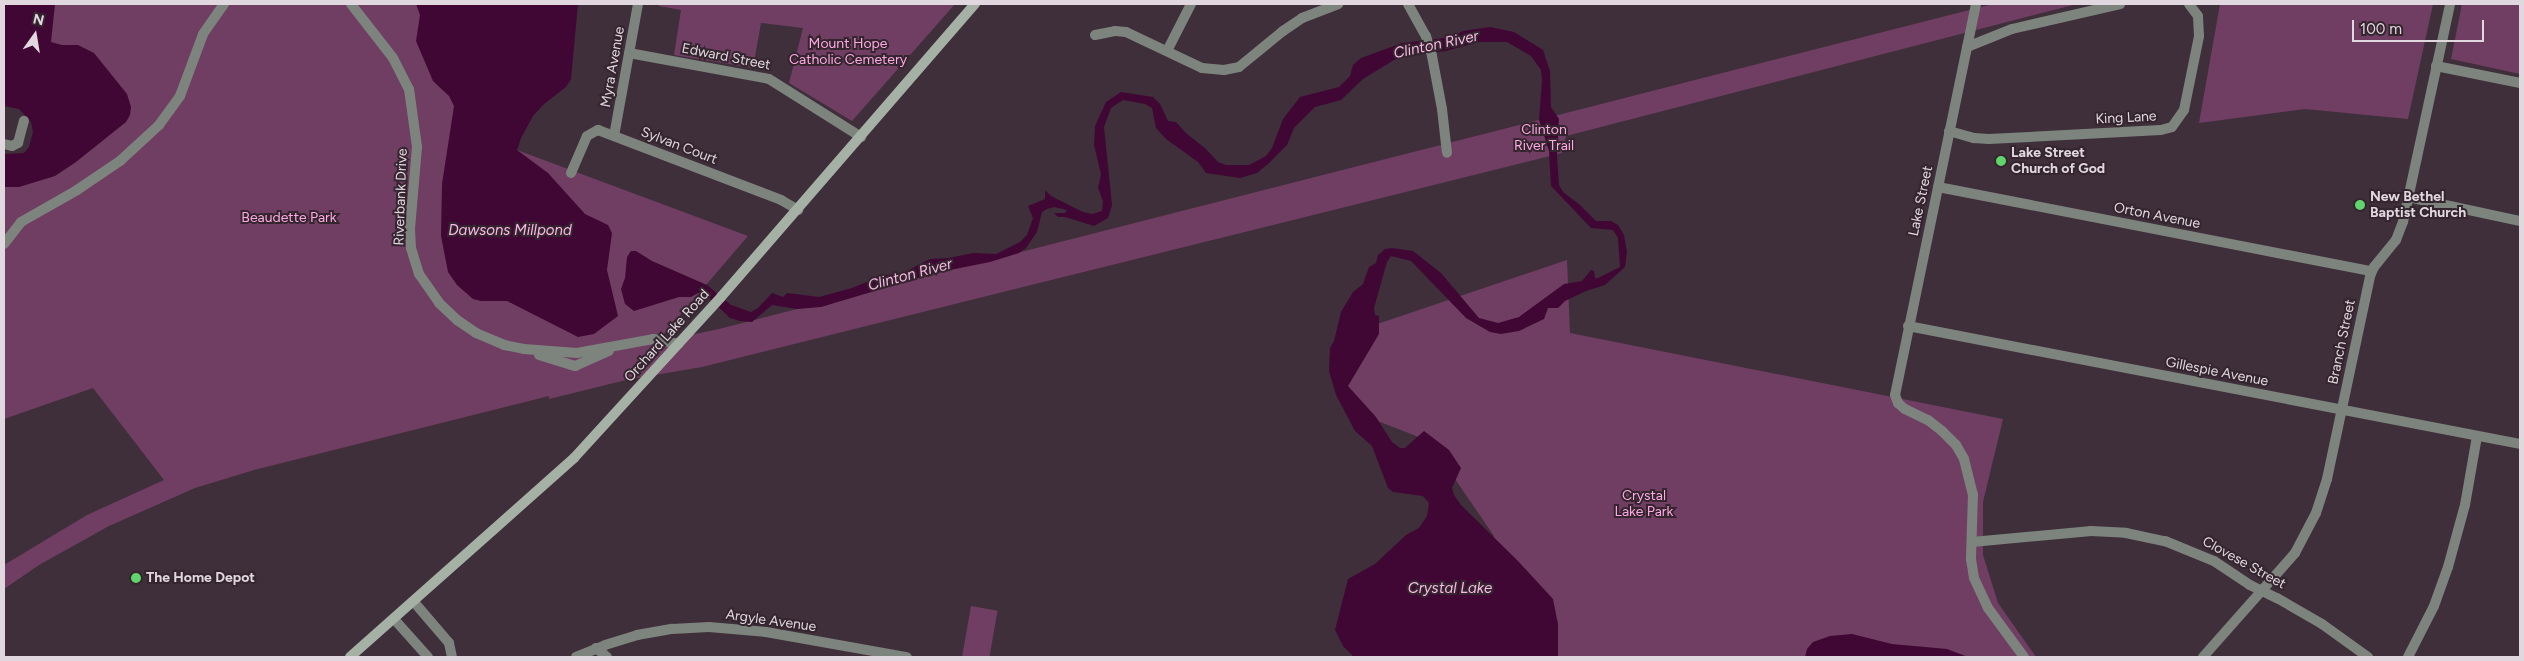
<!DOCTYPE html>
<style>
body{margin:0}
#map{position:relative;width:2524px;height:661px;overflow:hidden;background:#3f2f3a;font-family:Figtree,sans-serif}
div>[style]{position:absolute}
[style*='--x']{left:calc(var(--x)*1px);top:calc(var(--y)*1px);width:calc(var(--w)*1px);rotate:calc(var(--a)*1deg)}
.green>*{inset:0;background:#703e62;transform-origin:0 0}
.water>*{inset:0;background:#400734}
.street>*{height:10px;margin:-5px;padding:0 5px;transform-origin:5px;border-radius:5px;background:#7d847d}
.secondary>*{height:10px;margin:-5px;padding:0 5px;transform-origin:5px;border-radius:5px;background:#a6b1a6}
.dots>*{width:14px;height:14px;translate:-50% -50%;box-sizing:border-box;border:2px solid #34252f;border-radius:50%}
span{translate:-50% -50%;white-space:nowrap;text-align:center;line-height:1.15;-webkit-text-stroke:4px #34252f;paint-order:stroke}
.park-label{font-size:14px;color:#ffa9e4}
.street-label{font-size:14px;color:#e1d7de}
.poi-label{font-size:14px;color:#e1d7de;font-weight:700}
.left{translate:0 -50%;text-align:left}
.water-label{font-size:15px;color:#fbbae6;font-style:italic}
.frame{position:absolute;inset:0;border:5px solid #e1d7de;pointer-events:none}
.north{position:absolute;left:10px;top:10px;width:50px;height:50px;-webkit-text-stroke:4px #34252f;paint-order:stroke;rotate:13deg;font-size:14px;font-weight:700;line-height:20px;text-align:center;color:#e1d7de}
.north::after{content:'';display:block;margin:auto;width:18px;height:22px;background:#e1d7de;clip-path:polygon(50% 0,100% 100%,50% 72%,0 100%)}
.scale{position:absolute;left:2352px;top:20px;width:132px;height:22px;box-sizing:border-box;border:2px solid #e1d7de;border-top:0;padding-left:6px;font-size:15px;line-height:18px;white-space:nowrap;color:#e1d7de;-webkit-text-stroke:4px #34252f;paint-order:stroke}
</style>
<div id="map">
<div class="green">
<i style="clip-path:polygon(4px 4px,486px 4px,517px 150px,748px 236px,657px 342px,719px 329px,1993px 4px,2077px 4px,1566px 136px,1562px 153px,702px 367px,626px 380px,549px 399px,549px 396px,254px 470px,195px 488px,109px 526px,39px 565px,4px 589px,4px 565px,87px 515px,164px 480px,93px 388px,4px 419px,4px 164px,49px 159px,4px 51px)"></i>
<i style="clip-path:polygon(659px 4px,955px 4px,852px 121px,789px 83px,803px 28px,761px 23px,753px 68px,674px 55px,681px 10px,659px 6px)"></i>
<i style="clip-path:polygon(2220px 4px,2433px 4px,2408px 119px,2305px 109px,2199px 123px)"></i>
<i style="clip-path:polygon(2462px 4px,2520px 4px,2520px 74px,2451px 59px)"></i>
<i style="clip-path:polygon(1567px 260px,1570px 333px,2003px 419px,1983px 502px,1983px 555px,1998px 603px,2036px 657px,1386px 657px,1478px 617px,1494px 536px,1429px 441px,1352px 411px,1336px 338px)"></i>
<i style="left:971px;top:606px;width:27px;height:52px;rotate:10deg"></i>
</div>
<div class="water">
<i style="clip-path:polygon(4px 4px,55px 4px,51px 42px,62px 45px,78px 45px,94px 53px,127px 94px,131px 107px,130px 115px,126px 122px,76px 162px,55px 176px,19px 187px,4px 187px,4px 154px,24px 153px,29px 147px,33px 132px,31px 122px,19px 109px,4px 106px)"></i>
<i style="clip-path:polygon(416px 4px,578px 4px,571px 79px,566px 87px,544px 104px,533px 116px,521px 138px,517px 150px,548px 173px,585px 214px,608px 225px,612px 233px,607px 270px,618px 316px,594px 334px,578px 337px,507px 301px,481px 301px,473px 299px,457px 285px,448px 272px,441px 236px,442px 184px,454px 106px,449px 96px,433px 81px,416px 41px,420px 15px)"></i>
<i style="clip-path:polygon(1490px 27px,1514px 32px,1543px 50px,1550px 71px,1551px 107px,1559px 119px,1557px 156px,1559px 185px,1563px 192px,1580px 205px,1596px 221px,1611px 221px,1618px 225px,1624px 235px,1627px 252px,1625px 267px,1605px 285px,1586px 291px,1565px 301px,1558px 308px,1548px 308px,1544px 319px,1519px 331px,1501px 334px,1490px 332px,1466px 318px,1411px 261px,1391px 256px,1387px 262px,1374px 308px,1375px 315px,1379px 316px,1379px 334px,1348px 386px,1376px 417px,1392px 442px,1400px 448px,1405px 448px,1424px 431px,1449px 450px,1461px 468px,1452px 488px,1454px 495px,1461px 505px,1518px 561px,1553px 599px,1558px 624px,1558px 657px,1354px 657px,1343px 646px,1335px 630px,1348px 579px,1375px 564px,1406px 535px,1419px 528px,1427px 516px,1429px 503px,1423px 496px,1393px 492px,1388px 488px,1372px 446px,1355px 431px,1336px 395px,1329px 371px,1330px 348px,1334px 341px,1341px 312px,1353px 292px,1363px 284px,1369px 267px,1376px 263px,1378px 255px,1385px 249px,1392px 248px,1413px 251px,1441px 273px,1479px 318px,1498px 323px,1519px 317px,1564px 284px,1582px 281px,1591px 270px,1594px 271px,1595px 278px,1598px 278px,1620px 267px,1618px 238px,1613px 230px,1591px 228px,1551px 186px,1549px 151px,1539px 120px,1542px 80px,1541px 70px,1531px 56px,1507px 42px,1479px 42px,1446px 51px,1410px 55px,1394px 60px,1363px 79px,1341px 100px,1315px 107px,1294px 128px,1287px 145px,1268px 164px,1257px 173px,1240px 178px,1206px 173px,1198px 162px,1166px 139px,1156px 128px,1152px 108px,1145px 104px,1123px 100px,1111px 108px,1104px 127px,1112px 205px,1108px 218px,1094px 226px,1065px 217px,1058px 217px,1054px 213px,1065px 213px,1067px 210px,1054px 207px,1047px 209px,1042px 212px,1037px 232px,1026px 248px,1019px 253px,990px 262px,935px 273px,821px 307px,797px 309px,772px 305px,752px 322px,740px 321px,730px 318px,702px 291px,691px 297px,679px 297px,634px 311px,625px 304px,621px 289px,625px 278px,627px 257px,631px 251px,636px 251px,652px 261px,707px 285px,731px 305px,751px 312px,758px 308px,772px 293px,783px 297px,787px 293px,819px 297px,852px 288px,884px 275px,901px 274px,930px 259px,949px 258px,973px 253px,996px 254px,1020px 242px,1027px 235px,1033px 218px,1028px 206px,1045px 199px,1045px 190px,1051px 196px,1083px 212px,1092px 214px,1102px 211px,1103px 201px,1098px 188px,1101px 174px,1094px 145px,1095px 126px,1106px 102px,1121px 92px,1153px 97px,1160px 104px,1168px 121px,1176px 122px,1186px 133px,1206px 149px,1218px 162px,1226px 165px,1249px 165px,1266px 156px,1272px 148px,1283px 119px,1300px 97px,1339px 87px,1350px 76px,1353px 65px,1361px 58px,1402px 43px,1452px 37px,1463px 31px)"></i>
<i style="clip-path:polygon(1852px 634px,1892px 644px,1947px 649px,1968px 657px,1805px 657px,1807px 649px,1813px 642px,1830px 636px)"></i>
</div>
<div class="street">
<i style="--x:351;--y:4;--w:68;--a:52.1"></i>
<i style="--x:393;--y:58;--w:35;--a:63"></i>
<i style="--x:409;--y:89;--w:59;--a:82.1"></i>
<i style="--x:417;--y:147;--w:82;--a:94.9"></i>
<i style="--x:410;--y:229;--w:19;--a:87"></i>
<i style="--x:411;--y:248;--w:27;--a:73"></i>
<i style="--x:419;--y:274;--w:35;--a:55"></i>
<i style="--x:439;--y:303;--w:25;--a:43"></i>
<i style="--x:457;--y:320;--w:23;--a:34"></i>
<i style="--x:476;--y:333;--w:30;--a:23"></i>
<i style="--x:504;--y:345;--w:20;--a:11"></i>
<i style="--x:524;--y:349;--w:53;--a:4.3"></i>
<i style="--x:577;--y:353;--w:77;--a:-10.4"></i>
<i style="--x:653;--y:339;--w:26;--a:11"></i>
<i style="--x:1408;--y:4;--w:37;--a:61"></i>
<i style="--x:1426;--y:36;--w:21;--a:73"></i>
<i style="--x:1432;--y:56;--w:54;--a:79.3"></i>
<i style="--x:1442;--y:109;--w:44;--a:83.5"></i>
<i style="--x:1976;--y:4;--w:399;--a:101.7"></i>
<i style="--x:1895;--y:395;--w:9;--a:69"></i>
<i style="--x:1898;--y:403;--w:9;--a:41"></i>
<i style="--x:1905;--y:409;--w:25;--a:26"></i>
<i style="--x:1928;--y:420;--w:18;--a:38"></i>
<i style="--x:1942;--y:431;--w:20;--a:45"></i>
<i style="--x:1956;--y:445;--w:16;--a:60"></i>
<i style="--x:1964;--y:459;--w:36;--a:76"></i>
<i style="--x:1973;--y:494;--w:65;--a:91.8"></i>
<i style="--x:1971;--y:559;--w:19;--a:81"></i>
<i style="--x:1974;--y:578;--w:33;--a:65"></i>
<i style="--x:1988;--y:608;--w:61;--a:53.7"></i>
<i style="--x:1095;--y:35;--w:20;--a:-11"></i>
<i style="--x:1115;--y:31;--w:11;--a:5"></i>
<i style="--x:1126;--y:32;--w:84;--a:25.3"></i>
<i style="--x:1202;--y:68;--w:22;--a:5"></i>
<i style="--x:1224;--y:70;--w:15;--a:-11"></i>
<i style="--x:1239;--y:67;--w:57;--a:-39.3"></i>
<i style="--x:1283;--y:31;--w:23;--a:-34"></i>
<i style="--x:1302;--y:18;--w:39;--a:-21"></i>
<i style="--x:1967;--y:47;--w:48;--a:-21.8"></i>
<i style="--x:2012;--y:29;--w:111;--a:-13"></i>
<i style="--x:1167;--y:51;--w:53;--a:-62.9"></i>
<i style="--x:629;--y:53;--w:142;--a:10.5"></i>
<i style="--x:769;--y:79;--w:109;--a:32.2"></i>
<i style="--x:2436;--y:66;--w:86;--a:11.4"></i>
<i style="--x:1949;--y:131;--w:26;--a:16"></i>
<i style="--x:1974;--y:138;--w:15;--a:4"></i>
<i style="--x:1989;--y:139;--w:172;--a:-3"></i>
<i style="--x:2161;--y:130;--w:11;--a:-15"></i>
<i style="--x:2172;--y:127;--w:21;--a:-55"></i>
<i style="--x:2184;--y:110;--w:76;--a:-78.5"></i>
<i style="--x:2199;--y:36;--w:20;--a:-93"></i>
<i style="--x:2198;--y:16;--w:15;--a:-127"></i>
<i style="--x:614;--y:136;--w:134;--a:-79.7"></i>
<i style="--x:4;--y:144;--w:8;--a:14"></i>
<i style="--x:12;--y:146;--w:7;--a:-27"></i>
<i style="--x:18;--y:143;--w:23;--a:-75"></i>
<i style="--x:571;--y:173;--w:40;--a:-66.6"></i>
<i style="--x:587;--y:136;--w:13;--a:-29"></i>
<i style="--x:598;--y:130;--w:196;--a:20.9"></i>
<i style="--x:781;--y:200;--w:20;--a:30"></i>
<i style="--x:1938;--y:187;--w:441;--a:11"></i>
<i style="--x:2408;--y:197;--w:115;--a:12.1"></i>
<i style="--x:4;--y:244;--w:28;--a:-52"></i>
<i style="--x:21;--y:222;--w:64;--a:-29.7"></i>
<i style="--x:77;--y:190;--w:52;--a:-34"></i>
<i style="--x:120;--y:161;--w:53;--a:-42.7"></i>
<i style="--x:159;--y:125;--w:36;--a:-54"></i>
<i style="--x:180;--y:96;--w:66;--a:-69.6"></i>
<i style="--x:203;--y:34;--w:37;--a:-55"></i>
<i style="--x:1908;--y:326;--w:623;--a:10.91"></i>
<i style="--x:539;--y:355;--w:38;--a:17"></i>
<i style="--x:575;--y:366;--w:37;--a:-24"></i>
<i style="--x:1972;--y:542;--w:120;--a:-5.3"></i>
<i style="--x:2091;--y:531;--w:35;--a:3"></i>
<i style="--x:2126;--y:533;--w:40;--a:12"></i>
<i style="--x:2165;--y:541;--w:53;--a:22.2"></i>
<i style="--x:2214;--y:561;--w:43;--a:33.7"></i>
<i style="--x:2250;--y:585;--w:30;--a:26"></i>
<i style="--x:2277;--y:598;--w:52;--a:30"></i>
<i style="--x:2322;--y:624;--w:57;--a:35.7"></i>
<i style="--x:414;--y:602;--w:54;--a:49.5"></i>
<i style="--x:449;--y:643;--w:14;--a:78"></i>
<i style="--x:394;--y:619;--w:51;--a:48.2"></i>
<i style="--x:596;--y:648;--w:14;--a:39"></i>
<i style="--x:576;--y:657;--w:31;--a:-22"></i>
<i style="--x:605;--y:645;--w:34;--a:-17"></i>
<i style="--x:637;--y:635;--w:36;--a:-10"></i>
<i style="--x:672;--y:629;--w:37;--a:-3"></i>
<i style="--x:709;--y:627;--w:57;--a:5"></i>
<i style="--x:766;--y:632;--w:143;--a:10.1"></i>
<i style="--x:2203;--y:657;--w:139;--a:-48.5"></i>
<i style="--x:2295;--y:553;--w:45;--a:-62.3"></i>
<i style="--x:2316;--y:513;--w:36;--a:-72"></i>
<i style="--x:2327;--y:479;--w:208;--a:-78"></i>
<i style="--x:2370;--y:276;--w:10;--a:-66"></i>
<i style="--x:2374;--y:267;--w:35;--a:-51"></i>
<i style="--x:2396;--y:240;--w:19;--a:-69"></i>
<i style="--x:2403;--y:222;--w:223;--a:-77.8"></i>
<i style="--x:2408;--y:657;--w:57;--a:-63"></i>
<i style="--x:2434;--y:606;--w:41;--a:-70.3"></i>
<i style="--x:2448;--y:567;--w:64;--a:-74.7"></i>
<i style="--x:2465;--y:505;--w:70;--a:-80.1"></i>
</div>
<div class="secondary">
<i style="--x:350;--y:657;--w:300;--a:-41.6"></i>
<i style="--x:574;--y:458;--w:218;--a:-47.6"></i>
<i style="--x:721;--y:297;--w:388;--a:-49.1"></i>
</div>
<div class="dots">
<i style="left:2001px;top:161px;background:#5fd56b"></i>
<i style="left:2360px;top:205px;background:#5fd56b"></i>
<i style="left:136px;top:578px;background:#5fd56b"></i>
</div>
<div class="park-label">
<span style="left:848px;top:52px">Mount Hope<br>Catholic Cemetery</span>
<span style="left:1544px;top:138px">Clinton<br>River Trail</span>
<span style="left:289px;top:218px">Beaudette Park</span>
<span style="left:1644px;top:504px">Crystal<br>Lake Park</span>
</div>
<div class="street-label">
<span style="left:726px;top:57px;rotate:11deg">Edward Street</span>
<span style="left:613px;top:67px;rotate:-80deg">Myra Avenue</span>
<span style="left:2126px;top:118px;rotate:-3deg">King Lane</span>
<span style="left:679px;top:146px;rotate:21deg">Sylvan Court</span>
<span style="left:401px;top:197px;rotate:-88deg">Riverbank Drive</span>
<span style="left:1921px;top:201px;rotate:-78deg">Lake Street</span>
<span style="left:2157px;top:216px;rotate:11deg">Orton Avenue</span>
<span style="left:667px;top:336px;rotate:-48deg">Orchard Lake Road</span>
<span style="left:2342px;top:342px;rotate:-78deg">Branch Street</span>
<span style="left:2217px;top:372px;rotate:11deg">Gillespie Avenue</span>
<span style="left:2244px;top:563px;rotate:29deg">Clovese Street</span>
<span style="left:771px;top:621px;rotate:8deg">Argyle Avenue</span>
</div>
<div class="poi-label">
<span class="left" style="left:2011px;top:161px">Lake Street<br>Church of God</span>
<span class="left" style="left:2370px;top:205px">New Bethel<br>Baptist Church</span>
<span class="left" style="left:146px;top:578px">The Home Depot</span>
</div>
<div class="water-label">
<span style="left:1436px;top:45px;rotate:-12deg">Clinton River</span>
<span style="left:510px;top:231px">Dawsons Millpond</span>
<span style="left:910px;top:275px;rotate:-15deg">Clinton River</span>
<span style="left:1450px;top:589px">Crystal Lake</span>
</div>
<div class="frame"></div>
<div class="north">N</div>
<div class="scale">100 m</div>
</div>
